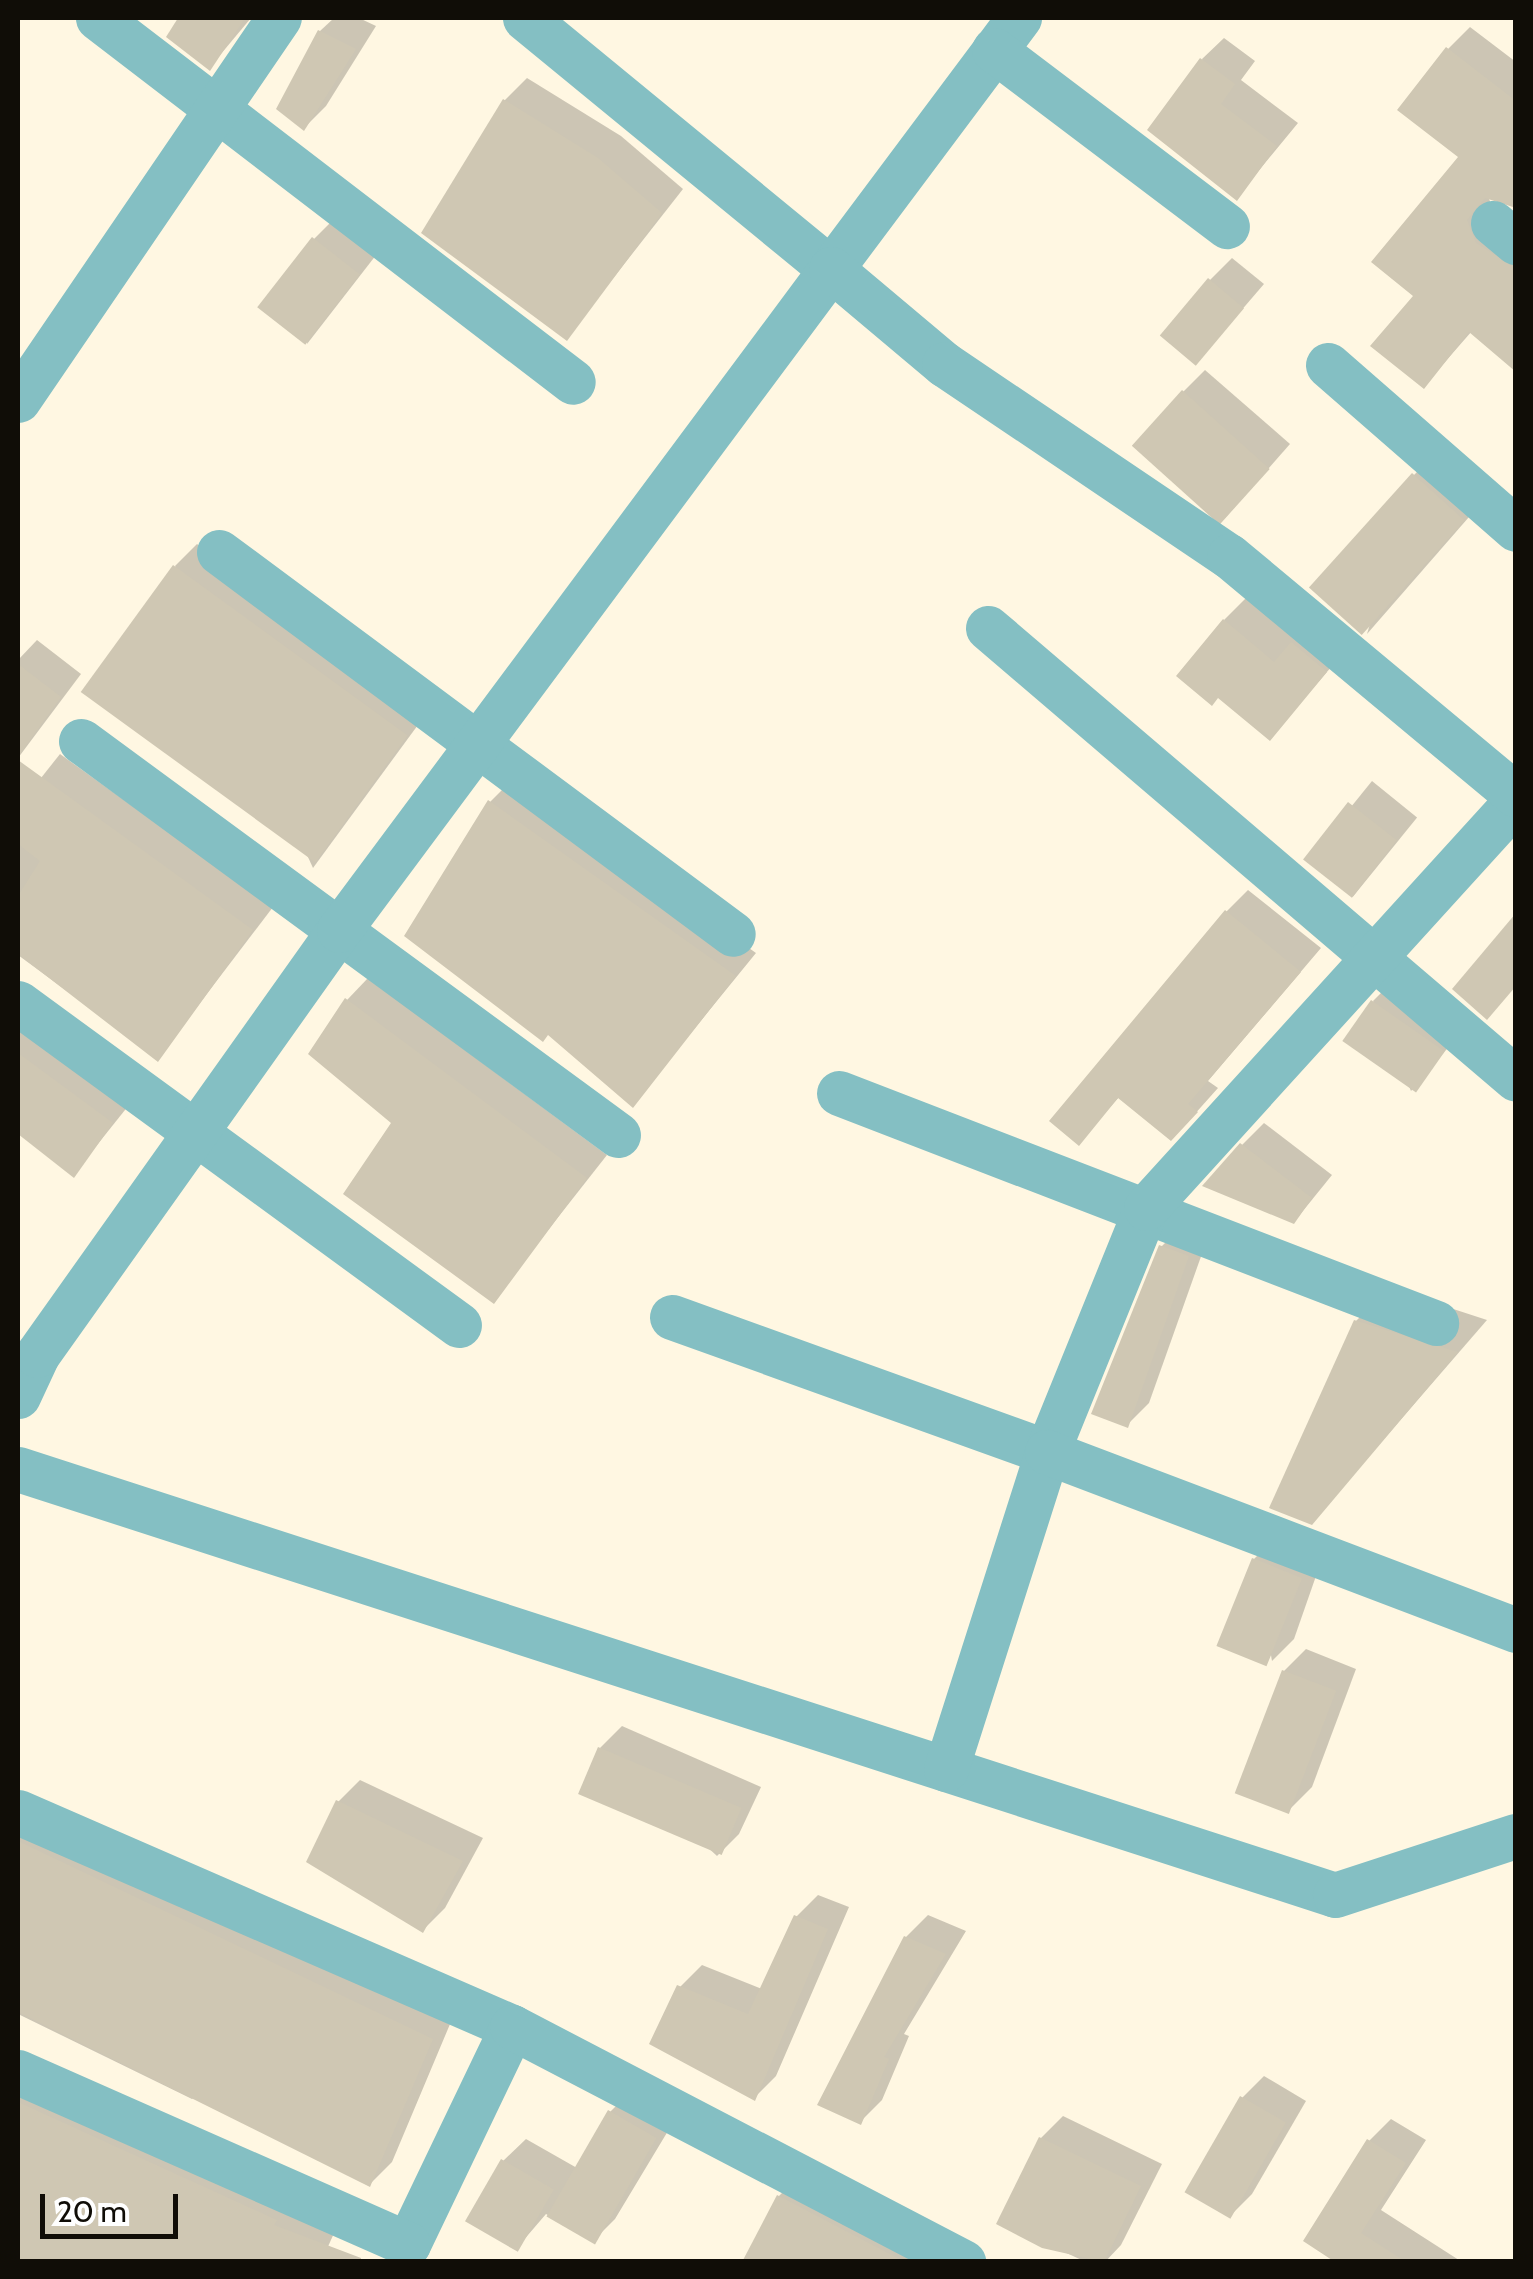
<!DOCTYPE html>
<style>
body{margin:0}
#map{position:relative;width:1533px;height:2279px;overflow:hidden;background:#fff7e2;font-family:Cabin,sans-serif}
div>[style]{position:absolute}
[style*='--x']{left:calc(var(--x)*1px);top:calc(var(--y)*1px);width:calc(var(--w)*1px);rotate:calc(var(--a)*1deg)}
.shadow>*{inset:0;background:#0003;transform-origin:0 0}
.building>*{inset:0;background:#cfc7b3;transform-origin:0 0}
.minor>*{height:45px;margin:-22.5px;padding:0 22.5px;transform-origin:22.5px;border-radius:22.5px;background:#84bfc3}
span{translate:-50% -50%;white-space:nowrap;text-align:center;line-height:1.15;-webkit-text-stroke:10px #fff;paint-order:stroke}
.frame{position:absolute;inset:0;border:20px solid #100d07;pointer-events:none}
.scale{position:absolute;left:40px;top:2194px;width:138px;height:45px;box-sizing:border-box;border:5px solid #100d07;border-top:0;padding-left:12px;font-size:30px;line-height:35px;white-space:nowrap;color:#100d07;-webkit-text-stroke:8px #fff;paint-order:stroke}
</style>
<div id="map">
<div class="shadow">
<i style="clip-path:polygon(182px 18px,251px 18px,210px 67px,169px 36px)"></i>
<i style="clip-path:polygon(334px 18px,359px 18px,376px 26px,326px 106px,304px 128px,320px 31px)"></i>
<i style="clip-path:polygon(1470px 27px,1516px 62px,1516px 204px,1488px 196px,1497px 220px,1516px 236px,1516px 369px,1472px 331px,1424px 386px,1416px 296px,1462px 157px,1448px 49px)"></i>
<i style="clip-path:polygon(1224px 38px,1255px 61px,1241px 80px,1298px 123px,1237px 197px,1202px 59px)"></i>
<i style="clip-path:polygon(527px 78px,621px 136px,683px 189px,567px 337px,425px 232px,505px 100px)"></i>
<i style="clip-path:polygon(336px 217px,380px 250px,307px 344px,314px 239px)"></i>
<i style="clip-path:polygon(1232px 258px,1264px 284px,1197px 362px,1210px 280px)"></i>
<i style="clip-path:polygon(1205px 370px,1290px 444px,1225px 518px,1183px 392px)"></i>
<i style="clip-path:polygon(1447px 442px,1496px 486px,1367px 634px,1414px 475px)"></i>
<i style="clip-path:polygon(197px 544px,426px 714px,313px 868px,175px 566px)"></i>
<i style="clip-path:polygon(1246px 598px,1347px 649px,1270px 737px,1224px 620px)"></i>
<i style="clip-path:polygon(37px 640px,81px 674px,18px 758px,18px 660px)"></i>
<i style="clip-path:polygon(60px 754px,273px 907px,158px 1058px,18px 955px,18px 807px)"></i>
<i style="clip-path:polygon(512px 780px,756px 953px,633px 1104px,549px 1033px,407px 936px,490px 802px)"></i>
<i style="left:1372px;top:781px;width:58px;height:102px;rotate:39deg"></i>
<i style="clip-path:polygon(1248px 890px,1321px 948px,1208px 1081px,1218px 1088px,1193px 1116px,1120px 1096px,1079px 1142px,1226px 912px)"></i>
<i style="clip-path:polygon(368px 978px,607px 1155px,493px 1300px,394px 1122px,347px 1000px)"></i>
<i style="clip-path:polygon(1395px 979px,1464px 1029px,1411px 1091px,1373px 1001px)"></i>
<i style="clip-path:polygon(18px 1019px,133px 1100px,73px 1175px,18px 1130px)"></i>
<i style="clip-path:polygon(1264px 1123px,1332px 1175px,1294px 1222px,1242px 1145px)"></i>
<i style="clip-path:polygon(1184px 1224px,1209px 1234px,1149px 1403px,1127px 1425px,1162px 1246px)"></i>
<i style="clip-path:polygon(1389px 1288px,1487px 1320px,1312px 1522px,1356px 1321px)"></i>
<i style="clip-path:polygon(1276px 1537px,1323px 1556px,1294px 1639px,1272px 1661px,1254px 1559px)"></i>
<i style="clip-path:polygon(1306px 1649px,1356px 1669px,1312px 1787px,1290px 1809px,1284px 1671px)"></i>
<i style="clip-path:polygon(622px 1726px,761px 1787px,739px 1834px,717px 1856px,600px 1748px)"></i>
<i style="clip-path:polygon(360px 1780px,483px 1838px,445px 1908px,423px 1930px,338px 1802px)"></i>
<i style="clip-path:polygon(18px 1812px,453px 2017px,392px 2162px,370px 2184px,197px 2094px,192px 2099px,18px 2014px)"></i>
<i style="clip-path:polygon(818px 1895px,849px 1907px,776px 2076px,754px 2098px,680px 1987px,702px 1965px,762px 1989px,796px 1917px)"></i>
<i style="clip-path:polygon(928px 1915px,966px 1931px,904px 2034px,909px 2036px,882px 2100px,860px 2122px,906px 1937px)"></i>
<i style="clip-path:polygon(18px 2072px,340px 2220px,321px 2262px,18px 2262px)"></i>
<i style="clip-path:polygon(1264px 2076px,1306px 2101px,1252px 2194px,1230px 2216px,1242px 2098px)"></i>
<i style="clip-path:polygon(632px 2090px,677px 2116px,615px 2219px,593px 2241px,546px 2214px,516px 2249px,503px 2161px,526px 2139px,577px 2168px,610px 2112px)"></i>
<i style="clip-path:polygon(1063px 2116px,1162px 2164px,1121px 2245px,1105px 2262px,1086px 2262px,999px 2222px,1041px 2138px)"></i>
<i style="clip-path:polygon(1391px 2119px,1426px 2140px,1381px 2210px,1462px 2262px,1339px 2262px,1369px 2141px)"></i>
<i style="clip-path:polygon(801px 2174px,934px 2262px,744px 2262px,779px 2196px)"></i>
</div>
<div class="building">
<i style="clip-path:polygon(178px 18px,245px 18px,210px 71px,166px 37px)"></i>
<i style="clip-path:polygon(318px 30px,356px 49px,304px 131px,276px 109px)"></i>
<i style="clip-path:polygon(1446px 47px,1516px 101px,1516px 208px,1485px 198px,1467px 220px,1476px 243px,1516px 268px,1516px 372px,1469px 332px,1424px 389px,1370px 346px,1413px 296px,1371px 262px,1458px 157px,1397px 110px)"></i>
<i style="clip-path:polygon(1200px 58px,1235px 84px,1221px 104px,1277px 146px,1237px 201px,1147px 130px)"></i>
<i style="clip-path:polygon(503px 99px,598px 158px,662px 213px,567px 341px,421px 233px)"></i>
<i style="left:312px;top:237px;width:61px;height:89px;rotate:38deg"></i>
<i style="left:1208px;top:278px;width:47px;height:75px;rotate:40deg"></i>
<i style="left:1182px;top:390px;width:118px;height:75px;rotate:42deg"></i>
<i style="left:1412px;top:473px;width:71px;height:154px;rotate:42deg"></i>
<i style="left:173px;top:565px;width:290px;height:157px;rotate:36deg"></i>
<i style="clip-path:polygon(1223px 619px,1274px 662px,1291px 642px,1327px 672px,1270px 741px,1218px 698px,1212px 706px,1176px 676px)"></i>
<i style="clip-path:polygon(18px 664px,61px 697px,18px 757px)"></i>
<i style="clip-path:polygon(18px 760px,253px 930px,158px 1062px,18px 954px,18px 896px,40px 861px,18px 844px)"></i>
<i style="clip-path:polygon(488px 800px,736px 976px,633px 1108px,548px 1035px,543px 1042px,404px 936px)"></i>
<i style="left:1348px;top:802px;width:62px;height:73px;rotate:38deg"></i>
<i style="clip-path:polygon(1225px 910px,1301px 972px,1188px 1104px,1198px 1112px,1171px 1141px,1118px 1098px,1079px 1146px,1049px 1121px)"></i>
<i style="clip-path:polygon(1516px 913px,1516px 986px,1487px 1020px,1452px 989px)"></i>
<i style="clip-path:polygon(345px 998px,587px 1178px,494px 1304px,343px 1194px,391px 1123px,308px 1054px)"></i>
<i style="left:1371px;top:1000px;width:90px;height:50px;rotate:35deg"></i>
<i style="clip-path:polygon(18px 1053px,113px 1123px,74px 1178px,18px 1134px)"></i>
<i style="clip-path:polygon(1240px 1143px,1312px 1198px,1294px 1224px,1202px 1186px)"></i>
<i style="clip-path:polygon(1159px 1245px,1189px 1256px,1128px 1428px,1091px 1414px)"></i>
<i style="clip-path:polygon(1354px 1320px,1458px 1352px,1312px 1525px,1269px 1508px)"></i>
<i style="left:1252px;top:1558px;width:54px;height:95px;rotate:22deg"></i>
<i style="left:1282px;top:1670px;width:58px;height:132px;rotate:21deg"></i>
<i style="left:598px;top:1747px;width:156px;height:51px;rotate:23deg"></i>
<i style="clip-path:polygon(336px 1800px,463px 1861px,423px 1933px,306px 1862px)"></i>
<i style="clip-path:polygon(18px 1841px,433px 2039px,370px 2187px,18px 2012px)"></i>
<i style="clip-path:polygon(794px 1915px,828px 1929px,755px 2101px,649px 2044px,677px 1985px,748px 2014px)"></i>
<i style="clip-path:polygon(904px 1936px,946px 1954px,884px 2057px,889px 2059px,861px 2125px,817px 2105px)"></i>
<i style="left:1240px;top:2096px;width:53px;height:111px;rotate:30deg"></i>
<i style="clip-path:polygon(18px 2102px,277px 2220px,274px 2225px,361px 2258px,361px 2262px,18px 2262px)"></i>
<i style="left:608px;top:2110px;width:56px;height:123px;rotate:30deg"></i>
<i style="clip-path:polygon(1039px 2137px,1141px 2186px,1104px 2262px,1042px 2248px,996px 2224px)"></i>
<i style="clip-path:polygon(1367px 2139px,1406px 2163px,1361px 2233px,1406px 2262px,1335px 2262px,1303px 2241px)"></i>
<i style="left:501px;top:2159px;width:61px;height:72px;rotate:30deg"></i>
<i style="clip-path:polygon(777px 2195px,905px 2262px,742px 2262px)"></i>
</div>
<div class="minor">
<i style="--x:98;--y:18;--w:598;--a:37.46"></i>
<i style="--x:525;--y:18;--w:396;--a:39.4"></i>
<i style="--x:831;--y:269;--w:314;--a:-53.2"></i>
<i style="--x:994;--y:50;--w:292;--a:37.1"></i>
<i style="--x:1493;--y:223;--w:30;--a:40"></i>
<i style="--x:1328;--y:365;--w:249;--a:41.1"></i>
<i style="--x:18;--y:400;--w:463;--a:-55.7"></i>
<i style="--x:219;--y:552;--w:640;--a:36.62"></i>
<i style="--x:988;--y:628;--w:694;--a:40.5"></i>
<i style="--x:81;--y:741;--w:666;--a:36.27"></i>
<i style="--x:18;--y:1003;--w:546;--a:36.14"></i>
<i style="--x:839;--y:1093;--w:640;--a:21.07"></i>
<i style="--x:672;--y:1317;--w:399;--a:19.8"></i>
<i style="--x:1047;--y:1452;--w:263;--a:-67.9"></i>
<i style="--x:1146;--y:1208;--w:550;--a:-47.73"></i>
<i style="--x:18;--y:1396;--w:45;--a:-65.1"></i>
<i style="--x:37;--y:1355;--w:521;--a:-54.6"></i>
<i style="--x:339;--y:930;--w:824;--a:-53.34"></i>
<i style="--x:831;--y:269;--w:148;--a:40.1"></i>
<i style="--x:944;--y:364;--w:344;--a:34"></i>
<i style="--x:1229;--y:556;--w:373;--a:39.8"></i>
<i style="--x:18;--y:1469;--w:1384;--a:17.92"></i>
<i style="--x:1335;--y:1895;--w:190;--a:-18.1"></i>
<i style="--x:946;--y:1769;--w:333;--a:-72.3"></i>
<i style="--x:1047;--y:1452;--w:502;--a:20.78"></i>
<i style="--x:18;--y:1812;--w:539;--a:23.52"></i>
<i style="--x:512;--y:2027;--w:241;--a:115.6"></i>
<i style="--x:408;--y:2244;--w:426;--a:-156.2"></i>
<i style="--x:512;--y:2027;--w:509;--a:27.52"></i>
</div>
<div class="frame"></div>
<div class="scale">20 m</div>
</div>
